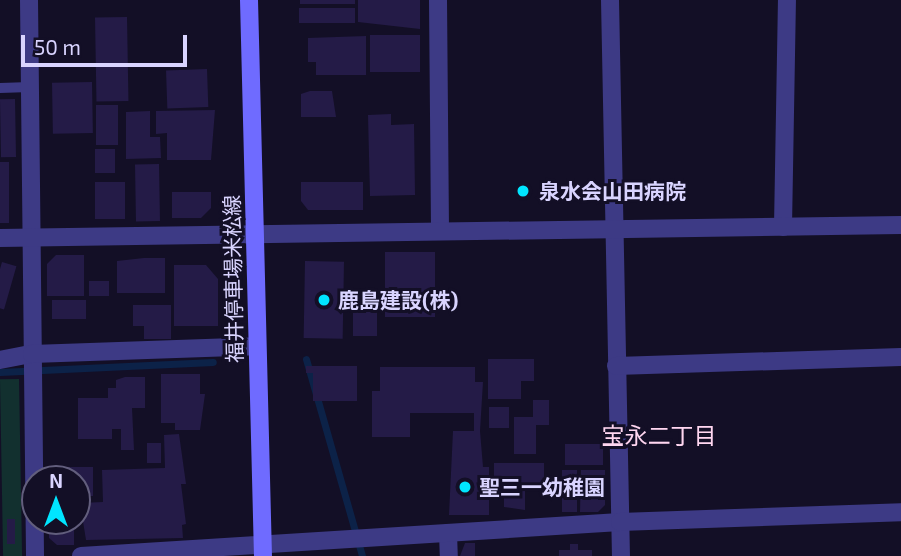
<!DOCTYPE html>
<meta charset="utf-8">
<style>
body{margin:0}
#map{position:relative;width:901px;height:556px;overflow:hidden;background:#130f26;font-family:"Exo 2","Noto Sans JP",sans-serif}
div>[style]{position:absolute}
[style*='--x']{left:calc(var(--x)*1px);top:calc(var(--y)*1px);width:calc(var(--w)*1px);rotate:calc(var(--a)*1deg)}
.green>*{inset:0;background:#12302f;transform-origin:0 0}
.stream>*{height:7px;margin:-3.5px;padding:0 3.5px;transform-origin:3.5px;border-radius:3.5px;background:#0c2248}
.building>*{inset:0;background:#241b47;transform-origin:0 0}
.service>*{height:10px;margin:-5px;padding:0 5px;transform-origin:5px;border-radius:5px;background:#3d3a85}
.minor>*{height:18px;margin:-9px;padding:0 9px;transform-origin:9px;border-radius:9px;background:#3d3a85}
.secondary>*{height:18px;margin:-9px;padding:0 9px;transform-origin:9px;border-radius:9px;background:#6f6bff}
.dots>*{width:19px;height:19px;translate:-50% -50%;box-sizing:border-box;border:4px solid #130f26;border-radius:50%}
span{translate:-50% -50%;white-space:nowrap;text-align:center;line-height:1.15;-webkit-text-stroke:6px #130f26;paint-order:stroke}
.poi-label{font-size:21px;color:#d9d4ff;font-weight:700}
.left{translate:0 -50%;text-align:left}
.street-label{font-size:21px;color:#d9d4ff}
.neighbourhood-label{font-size:23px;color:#ffd6f0}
.north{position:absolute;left:21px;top:465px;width:70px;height:70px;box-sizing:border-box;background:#130f26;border:2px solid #625e7d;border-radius:50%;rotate:0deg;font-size:19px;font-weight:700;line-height:28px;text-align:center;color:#d9d4ff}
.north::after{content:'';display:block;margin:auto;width:24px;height:32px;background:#00e5ff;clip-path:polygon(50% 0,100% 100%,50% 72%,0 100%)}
.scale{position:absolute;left:21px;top:35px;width:166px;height:32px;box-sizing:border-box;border:4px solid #d9d4ff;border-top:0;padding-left:9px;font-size:21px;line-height:24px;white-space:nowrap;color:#d9d4ff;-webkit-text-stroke:5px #130f26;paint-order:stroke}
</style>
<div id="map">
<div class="green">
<i style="left:19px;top:379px;width:177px;height:19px;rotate:89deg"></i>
</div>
<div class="stream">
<i style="--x:306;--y:359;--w:205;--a:74.1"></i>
<i style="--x:0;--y:372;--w:213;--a:-2.7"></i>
</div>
<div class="building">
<i style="left:300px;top:0;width:55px;height:4px"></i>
<i style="clip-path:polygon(358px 0,420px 0,420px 29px,358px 22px)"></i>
<i style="left:299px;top:8px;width:56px;height:15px"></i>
<i style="left:127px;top:17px;width:84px;height:32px;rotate:89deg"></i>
<i style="left:370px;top:35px;width:50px;height:37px"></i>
<i style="clip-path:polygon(366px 36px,366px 75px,316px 75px,316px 62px,308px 62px,308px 38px)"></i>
<i style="left:207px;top:69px;width:38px;height:41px;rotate:88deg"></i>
<i style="left:92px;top:82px;width:51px;height:40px;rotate:89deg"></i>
<i style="clip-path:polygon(310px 91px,332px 91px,336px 117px,301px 117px,301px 94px)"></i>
<i style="left:15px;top:99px;width:58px;height:15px;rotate:89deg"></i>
<i style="left:118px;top:105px;width:40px;height:22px;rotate:90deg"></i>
<i style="clip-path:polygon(215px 110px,211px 160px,167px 160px,167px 133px,156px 134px,156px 111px)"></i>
<i style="clip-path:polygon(150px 111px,150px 137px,160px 137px,161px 158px,126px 159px,126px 112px)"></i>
<i style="clip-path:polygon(391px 114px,391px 125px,414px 124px,415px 195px,370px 196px,368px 115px)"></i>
<i style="left:95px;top:149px;width:20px;height:24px"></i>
<i style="left:0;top:162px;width:9px;height:61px"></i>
<i style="left:159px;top:164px;width:57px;height:24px;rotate:89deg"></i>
<i style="left:95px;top:182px;width:30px;height:37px"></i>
<i style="clip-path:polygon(301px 182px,363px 182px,363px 210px,308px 210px,301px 201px)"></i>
<i style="clip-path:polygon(172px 192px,211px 192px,211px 208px,201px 218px,172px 218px)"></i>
<i style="left:385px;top:252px;width:50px;height:65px"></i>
<i style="clip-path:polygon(56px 255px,84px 255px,84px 296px,47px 296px,47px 264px)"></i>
<i style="clip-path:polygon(144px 258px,165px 258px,165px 293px,117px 293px,117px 261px)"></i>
<i style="left:305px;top:261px;width:39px;height:77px;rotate:1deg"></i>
<i style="left:2px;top:262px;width:15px;height:45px;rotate:16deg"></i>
<i style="clip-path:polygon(174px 265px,206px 265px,218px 279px,218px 326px,174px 326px)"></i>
<i style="left:89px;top:281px;width:20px;height:15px"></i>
<i style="left:52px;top:300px;width:34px;height:19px"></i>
<i style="left:353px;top:304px;width:24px;height:32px"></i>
<i style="clip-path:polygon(133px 305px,171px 305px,171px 339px,144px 339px,144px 326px,133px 326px)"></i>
<i style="clip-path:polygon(488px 359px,534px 359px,534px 381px,521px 381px,521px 399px,488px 399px)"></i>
<i style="clip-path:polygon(306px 366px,357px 366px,357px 401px,313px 401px,313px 373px,306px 373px)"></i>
<i style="clip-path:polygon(380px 367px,475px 367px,475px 382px,483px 382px,480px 431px,483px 467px,489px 467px,489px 515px,449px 515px,453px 431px,474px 431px,474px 413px,410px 413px,410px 437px,372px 437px,372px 391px,380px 391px)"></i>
<i style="clip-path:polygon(161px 374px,200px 374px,200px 394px,205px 394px,200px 430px,175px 430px,175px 423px,161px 423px)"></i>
<i style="clip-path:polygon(125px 377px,145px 377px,145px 408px,132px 408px,134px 450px,121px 450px,121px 429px,112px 429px,112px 439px,78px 439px,78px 398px,108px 398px,108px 388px,116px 388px,116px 380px)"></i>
<i style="clip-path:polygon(533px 400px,549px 400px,549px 425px,536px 425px,536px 454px,514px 454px,514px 417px,533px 417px)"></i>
<i style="left:489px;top:407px;width:20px;height:21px"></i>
<i style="clip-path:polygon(179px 434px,186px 484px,181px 484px,186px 524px,182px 525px,183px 538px,86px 540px,80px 503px,103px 502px,102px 470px,165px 468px,164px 435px)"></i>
<i style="left:147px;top:443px;width:14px;height:20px"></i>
<i style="left:565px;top:444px;width:38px;height:21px"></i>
<i style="clip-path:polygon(494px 463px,544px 463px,544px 490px,525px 490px,525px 510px,504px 507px,504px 490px,494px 490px)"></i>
<i style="clip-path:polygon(60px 467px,93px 467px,93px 496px,77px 496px,77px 479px,60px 479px)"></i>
<i style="left:562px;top:470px;width:15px;height:42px"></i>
<i style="clip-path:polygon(581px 470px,605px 470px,605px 505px,598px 512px,580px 512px)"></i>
<i style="left:7px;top:519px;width:8px;height:25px"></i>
<i style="clip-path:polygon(49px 521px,74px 521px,74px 545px,57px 545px,49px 538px)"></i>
<i style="clip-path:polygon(465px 543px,475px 543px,475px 556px,460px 556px)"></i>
<i style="clip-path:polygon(570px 544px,578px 544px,578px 550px,592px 550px,592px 556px,559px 556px,559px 550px,570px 550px)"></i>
</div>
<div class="service">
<i style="--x:0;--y:88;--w:30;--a:-2"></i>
</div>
<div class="minor">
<i style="--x:29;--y:0;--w:556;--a:89.38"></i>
<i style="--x:438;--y:0;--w:230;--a:89.5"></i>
<i style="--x:610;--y:0;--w:556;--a:88.87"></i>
<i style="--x:783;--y:227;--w:227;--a:-89"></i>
<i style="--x:0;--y:238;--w:901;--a:-0.83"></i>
<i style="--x:0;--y:360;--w:33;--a:-11"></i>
<i style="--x:32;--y:354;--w:225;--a:-2"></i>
<i style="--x:616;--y:366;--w:285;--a:-1.8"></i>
<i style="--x:448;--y:533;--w:23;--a:88"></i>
<i style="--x:81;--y:556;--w:540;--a:-3.61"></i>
<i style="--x:620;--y:522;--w:281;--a:-2"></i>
</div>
<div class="secondary">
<i style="--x:249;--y:0;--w:556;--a:88.56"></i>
</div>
<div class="dots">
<i style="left:523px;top:191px;background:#00e5ff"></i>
<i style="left:324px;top:300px;background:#00e5ff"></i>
<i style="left:465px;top:487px;background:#00e5ff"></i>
</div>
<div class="poi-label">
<span class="left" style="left:539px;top:191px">泉水会山田病院</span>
<span class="left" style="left:338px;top:300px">鹿島建設(株)</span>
<span class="left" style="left:479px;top:487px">聖三一幼稚園</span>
</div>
<div class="street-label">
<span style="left:233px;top:279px;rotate:-91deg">福井停車場米松線</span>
</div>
<div class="neighbourhood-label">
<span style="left:659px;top:435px">宝永二丁目</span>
</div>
<div class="north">N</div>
<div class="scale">50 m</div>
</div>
